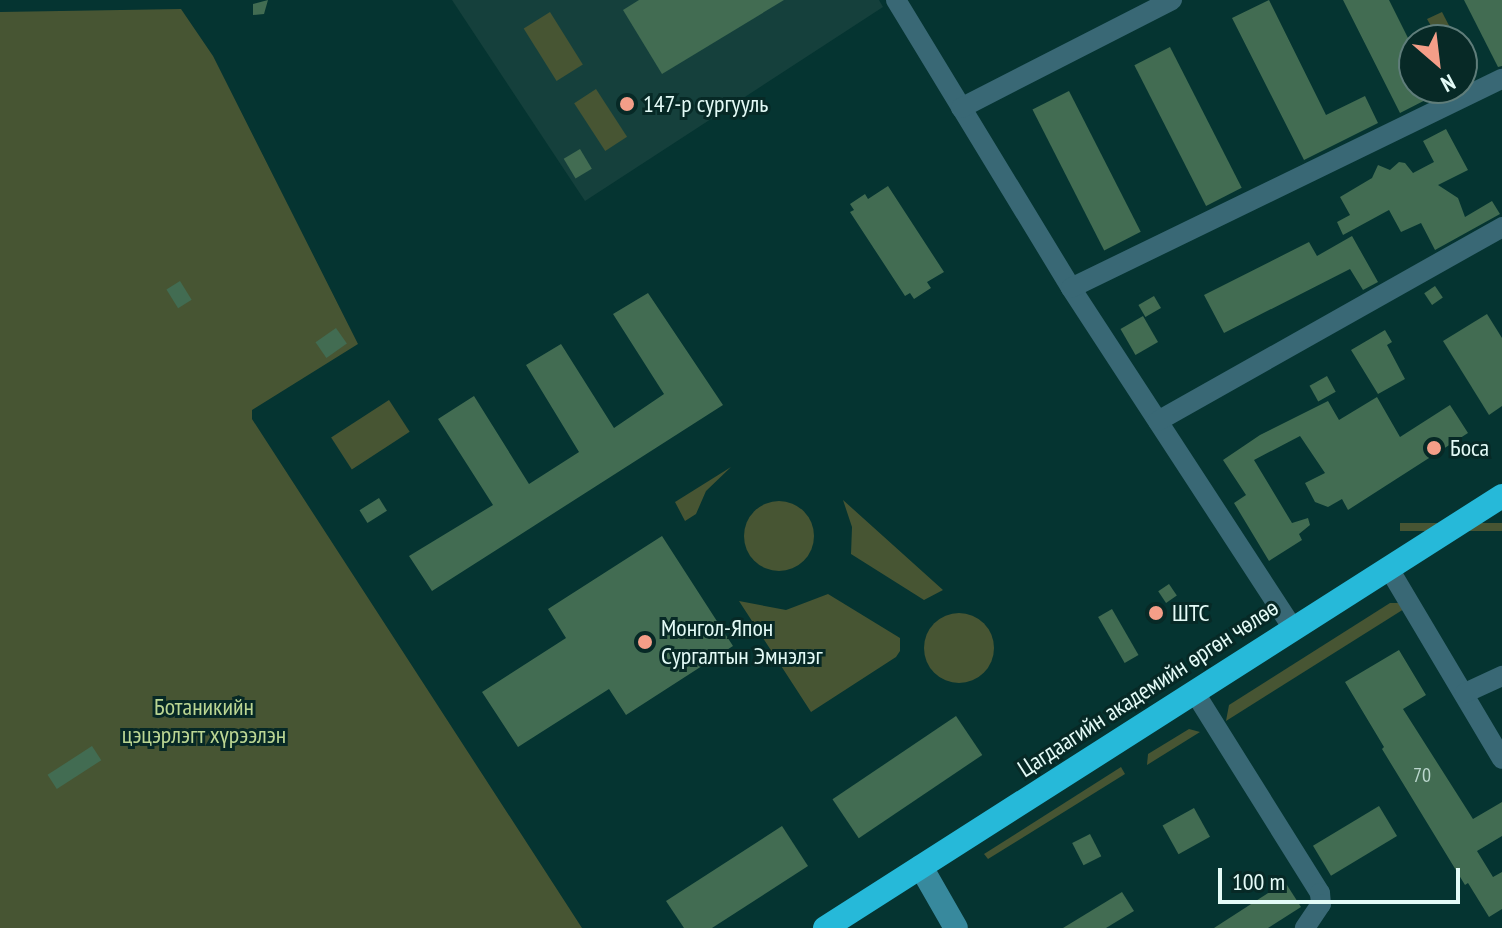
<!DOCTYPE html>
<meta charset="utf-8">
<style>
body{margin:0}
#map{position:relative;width:1502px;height:928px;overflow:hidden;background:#053431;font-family:"PT Sans Narrow",sans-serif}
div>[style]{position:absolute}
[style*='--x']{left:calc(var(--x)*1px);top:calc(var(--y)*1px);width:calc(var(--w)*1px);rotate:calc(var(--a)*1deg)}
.built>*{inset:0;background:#15403c}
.green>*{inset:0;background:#475533;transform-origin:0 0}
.round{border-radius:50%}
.building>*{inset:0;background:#426c52;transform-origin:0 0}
.street>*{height:20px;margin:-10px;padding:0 10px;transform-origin:10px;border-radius:10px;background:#396875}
.secondary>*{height:24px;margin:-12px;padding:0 12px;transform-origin:12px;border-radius:12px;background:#38899d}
.highway>*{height:24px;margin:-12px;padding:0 12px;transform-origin:12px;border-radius:12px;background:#26b9d9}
.dots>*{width:22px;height:22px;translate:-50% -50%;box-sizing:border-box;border:4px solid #072926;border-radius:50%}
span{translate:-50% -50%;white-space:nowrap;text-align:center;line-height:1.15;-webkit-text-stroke:6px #072926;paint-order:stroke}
.number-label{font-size:20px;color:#bcd7ce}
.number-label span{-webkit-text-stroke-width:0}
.poi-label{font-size:24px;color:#e4fbf7}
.left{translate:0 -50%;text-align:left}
.street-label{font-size:24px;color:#e4fbf7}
.park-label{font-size:24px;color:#bbd693}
.north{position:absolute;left:1398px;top:24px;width:80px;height:80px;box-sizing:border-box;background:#072926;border:2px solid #5f7d7a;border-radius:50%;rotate:152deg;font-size:22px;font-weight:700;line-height:32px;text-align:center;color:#e4fbf7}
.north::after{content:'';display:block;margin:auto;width:28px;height:36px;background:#f49e88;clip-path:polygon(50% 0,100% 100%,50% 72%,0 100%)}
.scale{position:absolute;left:1218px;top:868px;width:242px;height:36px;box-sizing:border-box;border:4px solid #e4fbf7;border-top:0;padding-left:10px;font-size:24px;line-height:28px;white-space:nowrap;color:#e4fbf7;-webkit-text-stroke:6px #072926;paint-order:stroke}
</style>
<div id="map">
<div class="built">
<i style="clip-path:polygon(452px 0,879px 0,883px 7px,585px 201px)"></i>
</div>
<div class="green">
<i style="clip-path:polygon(181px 9px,213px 56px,358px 344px,252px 410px,252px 419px,582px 928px,0 928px,0 12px)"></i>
<i style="left:550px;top:12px;width:62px;height:31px;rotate:58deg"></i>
<i style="clip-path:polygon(1442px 12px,1456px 39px,1454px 40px,1439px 40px,1427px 19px)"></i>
<i style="left:596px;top:89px;width:57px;height:26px;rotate:57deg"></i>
<i style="left:389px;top:400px;width:38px;height:69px;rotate:57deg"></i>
<i style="clip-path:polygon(731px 467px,706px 491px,696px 514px,685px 521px,675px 502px)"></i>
<i style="clip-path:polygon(843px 500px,943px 590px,924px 600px,851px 554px,852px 527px)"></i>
<i class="round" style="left:744px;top:501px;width:70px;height:70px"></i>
<i style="left:1502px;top:523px;width:8px;height:102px;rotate:90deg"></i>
<i style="clip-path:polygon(828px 594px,900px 638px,900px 651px,896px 657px,811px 712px,739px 601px,786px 610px)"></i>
<i style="clip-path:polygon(1390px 603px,1398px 603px,1404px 609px,1226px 721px,1229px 705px)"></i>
<i class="round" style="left:924px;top:613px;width:70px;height:70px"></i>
<i style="clip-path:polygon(1189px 729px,1200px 732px,1147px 765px,1148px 754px)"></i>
<i style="clip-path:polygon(1121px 767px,1125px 774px,988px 859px,984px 854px)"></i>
</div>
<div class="building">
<i style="clip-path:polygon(268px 0,264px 14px,253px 15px,253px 4px)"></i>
<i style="clip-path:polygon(639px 0,784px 0,662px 74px,623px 10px)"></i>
<i style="clip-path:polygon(1269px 0,1326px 115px,1365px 96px,1378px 123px,1304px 160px,1232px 18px)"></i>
<i style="clip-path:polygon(1343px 0,1389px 0,1414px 50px,1414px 88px,1449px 88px,1400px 113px)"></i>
<i style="clip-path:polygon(1464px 0,1502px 0,1502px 66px,1498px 67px)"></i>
<i style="left:1170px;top:47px;width:158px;height:40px;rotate:63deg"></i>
<i style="left:1069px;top:91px;width:158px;height:41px;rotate:63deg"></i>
<i style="clip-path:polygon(1446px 129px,1468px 170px,1438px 185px,1458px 198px,1465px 217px,1492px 201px,1500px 214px,1435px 250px,1421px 223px,1401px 232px,1389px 210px,1343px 235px,1337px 222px,1350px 215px,1340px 197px,1372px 178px,1378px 165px,1390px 170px,1399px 162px,1405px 163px,1413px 173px,1434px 162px,1423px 141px)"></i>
<i style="left:580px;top:149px;width:23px;height:19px;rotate:59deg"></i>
<i style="clip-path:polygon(888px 186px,944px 272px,927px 282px,931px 288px,914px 299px,910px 293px,905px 296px,850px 212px,854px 210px,850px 204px,865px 194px,868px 199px)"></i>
<i style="clip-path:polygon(1352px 236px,1378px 282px,1363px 290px,1350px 269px,1224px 333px,1204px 295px,1309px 242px,1317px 256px)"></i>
<i style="left:180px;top:281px;width:22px;height:16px;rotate:58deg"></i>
<i style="left:1435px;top:286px;width:14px;height:13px;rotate:56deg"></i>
<i style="clip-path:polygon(648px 293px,723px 405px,432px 591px,409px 556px,493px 505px,438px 419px,474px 396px,529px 484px,579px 452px,526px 365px,561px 344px,614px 428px,664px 394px,613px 314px)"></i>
<i style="left:1154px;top:296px;width:14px;height:18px;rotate:60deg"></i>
<i style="clip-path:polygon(1487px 314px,1502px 338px,1502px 406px,1489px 415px,1443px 341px)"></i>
<i style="left:1143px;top:316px;width:30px;height:26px;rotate:60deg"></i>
<i style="left:336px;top:328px;width:19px;height:25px;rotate:55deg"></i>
<i style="clip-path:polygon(1385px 330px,1392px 342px,1387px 345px,1405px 379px,1378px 394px,1351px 350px)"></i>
<i style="left:1327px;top:376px;width:18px;height:20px;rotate:61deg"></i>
<i style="clip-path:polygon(1377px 397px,1400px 437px,1450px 405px,1468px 433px,1348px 510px,1342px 499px,1328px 507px,1315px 502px,1305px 483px,1325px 473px,1300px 436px,1254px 460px,1292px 523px,1308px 518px,1310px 525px,1299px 534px,1302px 540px,1269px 561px,1234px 503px,1246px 495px,1223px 460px,1260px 435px,1328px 401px,1339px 420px)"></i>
<i style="left:379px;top:498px;width:15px;height:23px;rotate:58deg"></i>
<i style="clip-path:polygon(662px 536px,733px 646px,626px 715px,609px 689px,518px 747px,482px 692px,566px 638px,548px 609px)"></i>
<i style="left:1169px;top:584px;width:14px;height:13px;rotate:56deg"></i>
<i style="left:1112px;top:609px;width:53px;height:16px;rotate:60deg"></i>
<i style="clip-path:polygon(1399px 650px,1426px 695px,1403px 709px,1473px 819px,1502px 802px,1502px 836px,1477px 851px,1493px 877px,1502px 872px,1502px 909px,1489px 917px,1468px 883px,1465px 885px,1382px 749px,1384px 747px,1345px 682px)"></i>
<i style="left:956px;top:716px;width:47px;height:149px;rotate:56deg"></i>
<i style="left:92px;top:746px;width:17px;height:53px;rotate:57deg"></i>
<i style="left:1379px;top:806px;width:35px;height:77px;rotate:59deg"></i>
<i style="left:1194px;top:808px;width:33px;height:36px;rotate:61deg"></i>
<i style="clip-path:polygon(782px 826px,808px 866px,712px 928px,684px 928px,666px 901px)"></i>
<i style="left:1090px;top:834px;width:25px;height:20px;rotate:63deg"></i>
<i style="clip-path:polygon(1285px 882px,1301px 907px,1268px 928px,1214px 928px)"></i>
<i style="clip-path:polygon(1122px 892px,1134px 911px,1106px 928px,1063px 928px)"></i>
</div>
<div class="street">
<i style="--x:896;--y:0;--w:337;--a:58.7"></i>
<i style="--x:1071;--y:288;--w:407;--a:56.9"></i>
<i style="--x:961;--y:108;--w:237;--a:-27.1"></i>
<i style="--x:1071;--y:288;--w:479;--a:-25.9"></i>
<i style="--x:1158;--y:421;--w:395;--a:-29.4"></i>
<i style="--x:1388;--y:567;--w:223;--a:59.3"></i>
<i style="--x:1195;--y:693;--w:236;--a:58"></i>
<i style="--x:1320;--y:893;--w:11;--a:85"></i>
<i style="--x:1321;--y:904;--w:29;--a:124"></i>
<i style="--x:1465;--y:693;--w:41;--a:-24.7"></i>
</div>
<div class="secondary">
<i style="--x:921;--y:867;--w:70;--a:60.2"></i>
</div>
<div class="highway">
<i style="--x:825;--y:928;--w:803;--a:-32.54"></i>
</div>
<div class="dots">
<i style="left:627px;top:104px;background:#f49e88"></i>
<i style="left:1434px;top:448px;background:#f49e88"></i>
<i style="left:1156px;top:613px;background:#f49e88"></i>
<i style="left:645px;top:642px;background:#f49e88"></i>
</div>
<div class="number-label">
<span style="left:1422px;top:775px">70</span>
</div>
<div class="poi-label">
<span class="left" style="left:643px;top:104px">147-р сургууль</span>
<span class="left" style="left:1450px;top:448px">Боса</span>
<span class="left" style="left:1172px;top:613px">ШТС</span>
<span class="left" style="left:661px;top:642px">Монгол-Япон<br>Сургалтын Эмнэлэг</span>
</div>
<div class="street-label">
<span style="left:1148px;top:688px;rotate:-33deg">Цагдаагийн академийн өргөн чөлөө</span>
</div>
<div class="park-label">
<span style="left:204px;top:721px">Ботаникийн<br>цэцэрлэгт хүрээлэн</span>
</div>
<div class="north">N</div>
<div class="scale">100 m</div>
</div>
